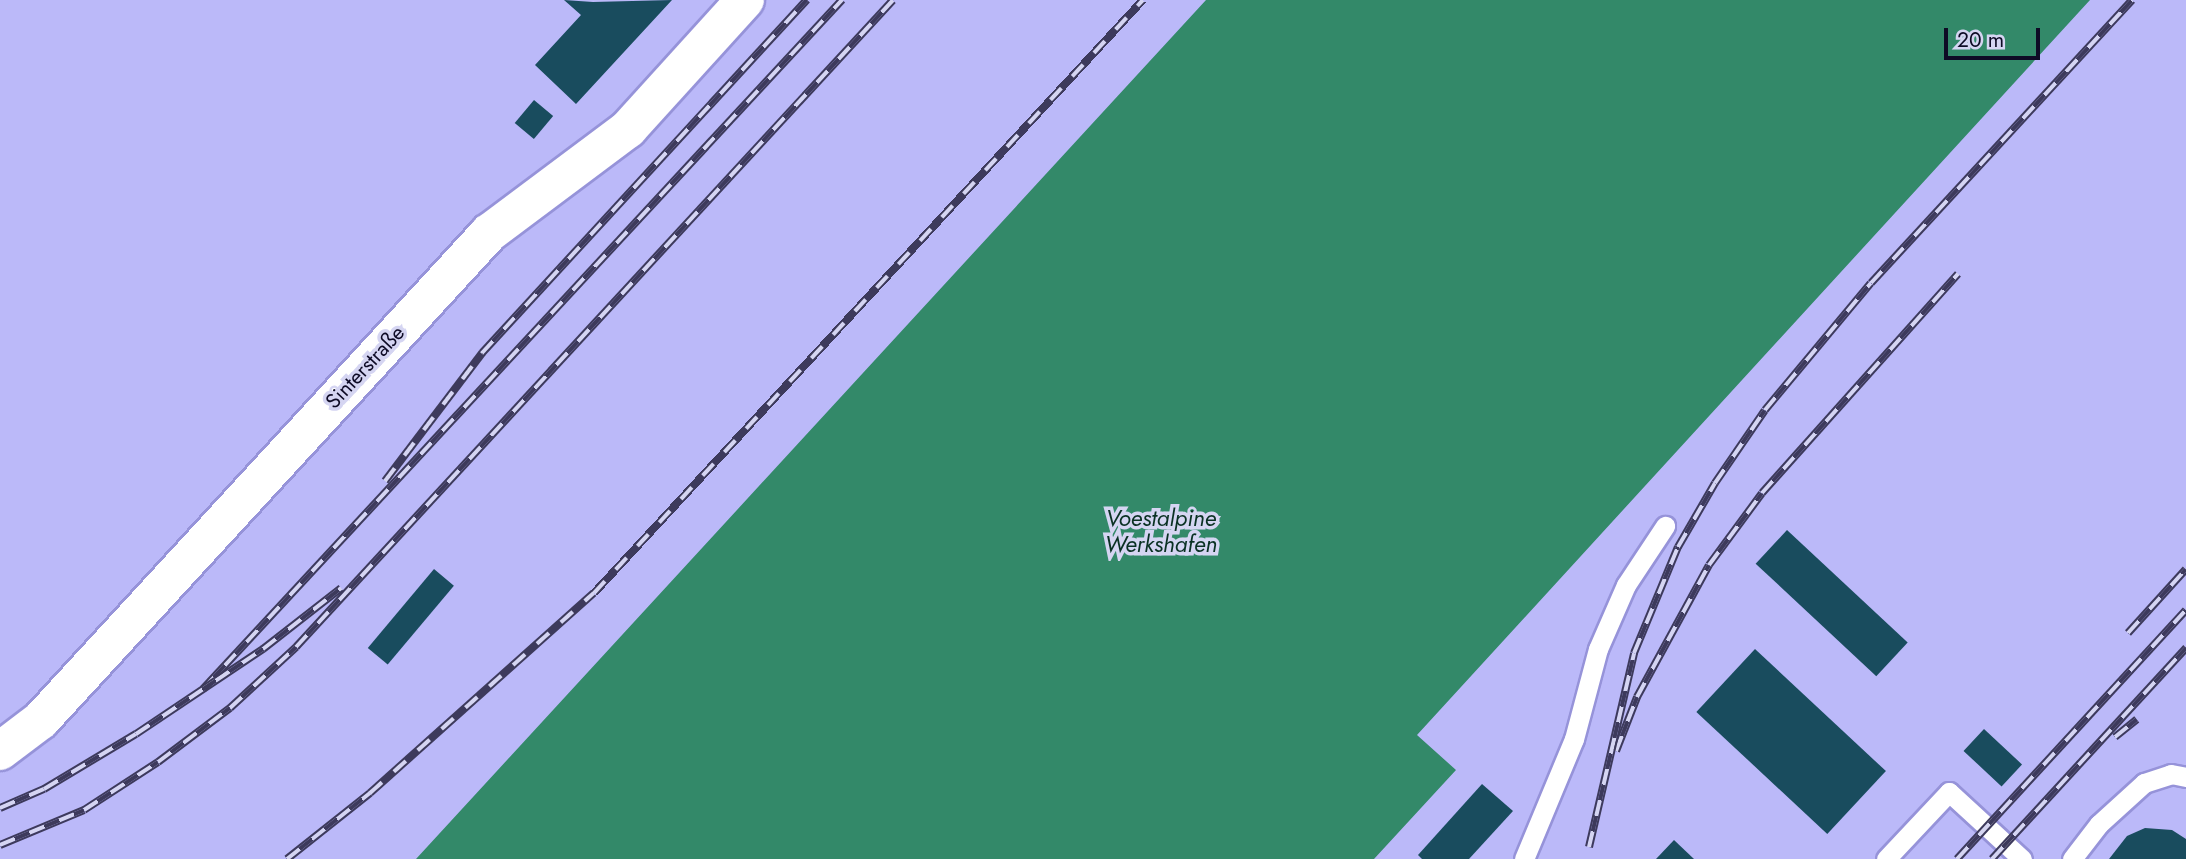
<!DOCTYPE html>
<meta charset="utf-8">
<style>
body{margin:0}
#map{position:relative;width:2186px;height:859px;overflow:hidden;background:#c5c4fe;font-family:Jost,sans-serif}
div>[style]{position:absolute}
[style*='--x']{left:calc(var(--x)*1px);top:calc(var(--y)*1px);width:calc(var(--w)*1px);rotate:calc(var(--a)*1deg)}
.built>*{inset:0;background:#bbb9f9;transform-origin:0 0}
.water>*{inset:0;background:#338969}
.building>*{inset:0;background:#194c5e;transform-origin:0 0}
.roads{filter:drop-shadow(2px 0 #9693d9) drop-shadow(-2px 0 #9693d9) drop-shadow(0 2px #9693d9) drop-shadow(0 -2px #9693d9)}
.service>*{height:19px;margin:-9.5px;padding:0 9.5px;transform-origin:9.5px;border-radius:9.5px;background:#fff}
.minor>*{height:38px;margin:-19px;padding:0 19px;transform-origin:19px;border-radius:19px;background:#fff}
.rail>*{height:8px;margin-top:-4px;transform-origin:0;background:repeating-linear-gradient(90deg,#d5d5f2 0 16px,#3d3a5c 0 32px);box-sizing:border-box;border-block:2px solid #3d3a5c}
span{translate:-50% -50%;white-space:nowrap;text-align:center;line-height:1.15;-webkit-text-stroke:7px #d5d5f2;paint-order:stroke}
.street-label{font-size:21px;color:#0e0b25}
.water-label{font-size:23px;color:#0a3123;font-style:italic}
.scale{position:absolute;left:1944px;top:28px;width:96px;height:32px;box-sizing:border-box;border:4px solid #0e0b25;border-top:0;padding-left:9px;font-size:21px;line-height:24px;white-space:nowrap;color:#0e0b25;-webkit-text-stroke:5px #d5d5f2;paint-order:stroke}
</style>
<div id="map">
<div class="built">
<i style="left:0;top:0;width:2186px;height:859px"></i>
</div>
<div class="water">
<i style="clip-path:polygon(1206px 0,2090px 0,1417px 735px,1456px 770px,1374px 859px,416px 859px)"></i>
</div>
<div class="building">
<i style="clip-path:polygon(564px 0,593px 2px,672px 0,576px 104px,535px 65px,581px 15px)"></i>
<i style="left:534px;top:100px;width:25px;height:30px;rotate:40deg"></i>
<i style="left:1787px;top:530px;width:165px;height:46px;rotate:43deg"></i>
<i style="left:434px;top:569px;width:26px;height:103px;rotate:40deg"></i>
<i style="left:1755px;top:649px;width:179px;height:86px;rotate:43deg"></i>
<i style="left:1984px;top:729px;width:52px;height:30px;rotate:43deg"></i>
<i style="clip-path:polygon(1482px 784px,1513px 811px,1469px 859px,1422px 859px,1418px 855px)"></i>
<i style="clip-path:polygon(2145px 828px,2172px 830px,2186px 839px,2186px 859px,2109px 859px,2127px 836px)"></i>
<i style="clip-path:polygon(1674px 840px,1694px 859px,1656px 859px)"></i>
</div>
<div class="roads">
<div class="service">
<i style="--x:1524;--y:859;--w:130;--a:-67.4"></i>
<i style="--x:1574;--y:739;--w:93;--a:-75.1"></i>
<i style="--x:1598;--y:649;--w:70;--a:-66.4"></i>
<i style="--x:1626;--y:585;--w:71;--a:-56.5"></i>
<i style="--x:1886;--y:859;--w:92;--a:-46.8"></i>
<i style="--x:1949;--y:792;--w:99;--a:42.5"></i>
<i style="--x:2072;--y:859;--w:44;--a:-52.4"></i>
<i style="--x:2099;--y:824;--w:61;--a:-42.3"></i>
<i style="--x:2144;--y:783;--w:28;--a:-18"></i>
<i style="--x:2171;--y:774;--w:15;--a:11"></i>
</div>
<div class="minor">
<i style="--x:0;--y:751;--w:51;--a:-37.1"></i>
<i style="--x:41;--y:720;--w:662;--a:-47.39"></i>
<i style="--x:489;--y:233;--w:174;--a:-36.8"></i>
<i style="--x:628;--y:129;--w:174;--a:-47.8"></i>
</div>
</div>
<div class="rail">
<i style="--x:385;--y:481;--w:161;--a:-52.8"></i>
<i style="--x:482;--y:353;--w:480;--a:-47.4"></i>
<i style="--x:2128;--y:633;--w:86;--a:-47.8"></i>
<i style="--x:203;--y:689;--w:940;--a:-47.16"></i>
<i style="--x:2115;--y:737;--w:28;--a:-39"></i>
<i style="--x:1616;--y:751;--w:58;--a:-68.7"></i>
<i style="--x:1637;--y:697;--w:150;--a:-61.4"></i>
<i style="--x:1709;--y:565;--w:89;--a:-53.6"></i>
<i style="--x:1762;--y:493;--w:294;--a:-48.2"></i>
<i style="--x:0;--y:808;--w:48;--a:-23.4"></i>
<i style="--x:44;--y:789;--w:107;--a:-30.9"></i>
<i style="--x:136;--y:734;--w:153;--a:-33.8"></i>
<i style="--x:263;--y:649;--w:99;--a:-38"></i>
<i style="--x:0;--y:845;--w:91;--a:-22.6"></i>
<i style="--x:84;--y:810;--w:88;--a:-33"></i>
<i style="--x:158;--y:762;--w:90;--a:-36.9"></i>
<i style="--x:230;--y:708;--w:90;--a:-42.7"></i>
<i style="--x:296;--y:647;--w:880;--a:-47.3"></i>
<i style="--x:1589;--y:847;--w:199;--a:-76.9"></i>
<i style="--x:1634;--y:653;--w:115;--a:-67.5"></i>
<i style="--x:1678;--y:547;--w:74;--a:-60"></i>
<i style="--x:1715;--y:483;--w:88;--a:-55.6"></i>
<i style="--x:1765;--y:410;--w:165;--a:-50.2"></i>
<i style="--x:1871;--y:283;--w:385;--a:-47.3"></i>
<i style="--x:287;--y:859;--w:106;--a:-38.5"></i>
<i style="--x:370;--y:793;--w:300;--a:-41.8"></i>
<i style="--x:594;--y:593;--w:808;--a:-47.21"></i>
<i style="--x:1957;--y:859;--w:338;--a:-47.4"></i>
<i style="--x:1992;--y:859;--w:287;--a:-47.4"></i>
</div>
<div class="street-label">
<span style="left:365px;top:367px;rotate:-47deg">Sinterstraße</span>
</div>
<div class="water-label">
<span style="left:1161px;top:531px">Voestalpine<br>Werkshafen</span>
</div>
<div class="scale">20 m</div>
</div>
